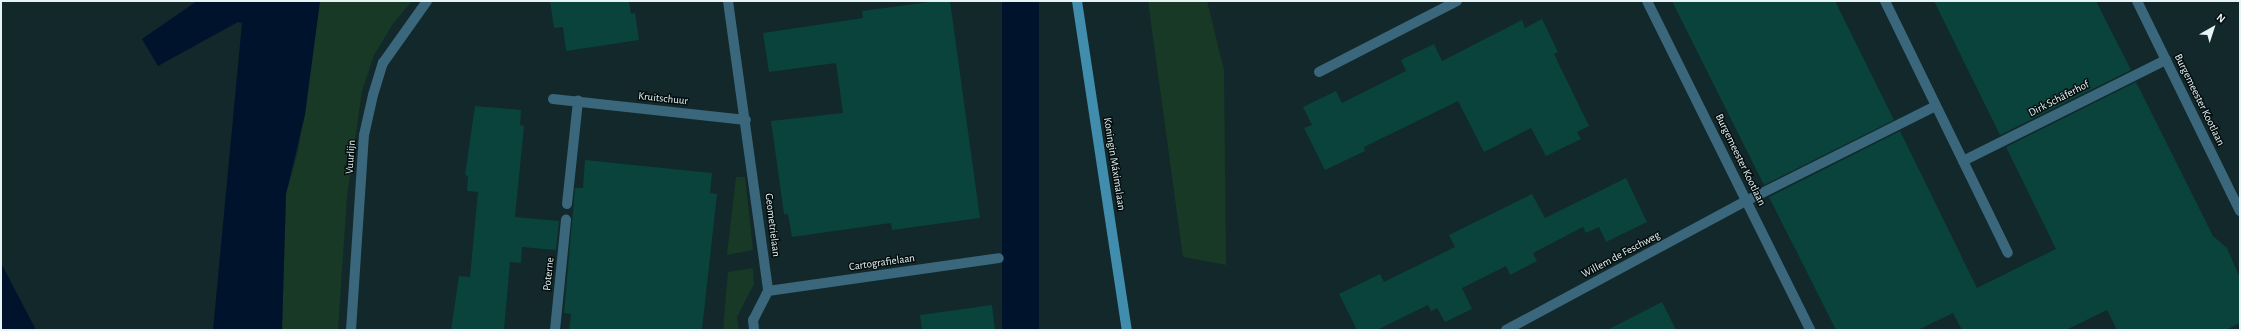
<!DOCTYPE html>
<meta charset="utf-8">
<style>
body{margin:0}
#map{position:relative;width:2241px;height:331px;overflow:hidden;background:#12282a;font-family:"Alegreya Sans",sans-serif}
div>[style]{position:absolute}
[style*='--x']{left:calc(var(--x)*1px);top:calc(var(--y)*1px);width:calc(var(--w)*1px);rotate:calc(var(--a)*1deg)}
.green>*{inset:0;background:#183926}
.water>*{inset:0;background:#00132c;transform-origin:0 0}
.building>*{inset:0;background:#09433b}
.service>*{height:10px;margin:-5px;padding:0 5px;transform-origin:5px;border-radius:5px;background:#3a677c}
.pedestrian>*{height:10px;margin:-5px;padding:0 5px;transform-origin:5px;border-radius:5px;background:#3a677c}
.minor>*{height:10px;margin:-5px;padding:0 5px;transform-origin:5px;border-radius:5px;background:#3a677c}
.secondary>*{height:10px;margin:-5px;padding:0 5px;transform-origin:5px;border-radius:5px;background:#408dae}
span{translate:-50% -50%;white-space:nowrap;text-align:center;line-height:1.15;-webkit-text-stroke:3px #060f10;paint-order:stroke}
.street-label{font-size:11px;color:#e7f4f6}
.frame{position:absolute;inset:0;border:2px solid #e7f4f6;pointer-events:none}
.north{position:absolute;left:2193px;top:8px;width:40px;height:40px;-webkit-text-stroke:3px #060f10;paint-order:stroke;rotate:39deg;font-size:11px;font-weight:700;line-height:16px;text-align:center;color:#e7f4f6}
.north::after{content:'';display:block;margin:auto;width:14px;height:18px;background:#e7f4f6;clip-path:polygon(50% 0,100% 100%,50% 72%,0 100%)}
</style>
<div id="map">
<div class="green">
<i style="clip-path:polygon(320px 1px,412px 1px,393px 24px,374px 55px,362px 91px,347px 196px,338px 330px,282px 330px,286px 194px,298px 152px)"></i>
<i style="clip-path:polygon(1148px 1px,1207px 1px,1224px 70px,1226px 265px,1183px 257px)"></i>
<i style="clip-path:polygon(736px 177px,745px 177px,753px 250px,727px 255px)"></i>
<i style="clip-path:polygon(753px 268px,754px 284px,737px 317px,739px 330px,723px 330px,728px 272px)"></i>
</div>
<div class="water">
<i style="clip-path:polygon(197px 1px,320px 1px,305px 115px,286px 194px,282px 330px,213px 330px,242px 23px,238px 22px,158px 66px,142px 39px)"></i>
<i style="left:1002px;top:1px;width:37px;height:333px"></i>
<i style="clip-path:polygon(1px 263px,36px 330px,1px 330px)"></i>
</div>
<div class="building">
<i style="clip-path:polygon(550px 1px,629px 1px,631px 14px,635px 13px,639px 40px,566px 51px,563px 27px,554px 28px)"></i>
<i style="clip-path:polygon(937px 1px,950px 1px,980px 218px,892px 230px,891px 223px,792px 237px,788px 214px,784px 214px,771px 121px,843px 113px,836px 63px,769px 72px,763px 33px,863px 18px,862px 11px)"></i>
<i style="clip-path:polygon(1672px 1px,1835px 1px,1894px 120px,1764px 185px)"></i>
<i style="clip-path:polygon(1934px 1px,2096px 1px,2131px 70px,2000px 135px)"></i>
<i style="clip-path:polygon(1542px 19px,1558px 52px,1554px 54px,1589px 126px,1577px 132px,1581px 139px,1546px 156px,1531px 128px,1484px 152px,1458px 101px,1364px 147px,1365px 151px,1325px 170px,1304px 128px,1312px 125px,1303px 107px,1336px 91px,1342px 103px,1406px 71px,1401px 60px,1434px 44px,1442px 61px,1522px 20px,1525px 28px)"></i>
<i style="clip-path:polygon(2136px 82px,2213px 236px,2227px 248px,2240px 278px,2240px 323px,2226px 330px,2117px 330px,2107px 310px,2066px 330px,1962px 330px,1953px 313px,1918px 330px,1836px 330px,1769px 197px,1900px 131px,1977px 288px,2056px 249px,2006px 147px)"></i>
<i style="clip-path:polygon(475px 106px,521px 110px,520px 125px,524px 126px,515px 217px,559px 221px,556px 250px,522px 247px,521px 263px,510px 262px,504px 330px,451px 330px,459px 276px,470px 277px,478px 192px,467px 191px,468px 176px,465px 175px)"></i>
<i style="clip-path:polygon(585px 160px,712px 173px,710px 193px,717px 194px,702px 330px,569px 330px,571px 314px,564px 313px,575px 188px,583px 188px)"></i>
<i style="clip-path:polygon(1626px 178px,1647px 222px,1606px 242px,1599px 227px,1586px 233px,1583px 227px,1533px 253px,1537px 261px,1510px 275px,1506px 266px,1462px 288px,1472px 309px,1445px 322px,1437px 308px,1431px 311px,1428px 305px,1377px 330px,1357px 330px,1339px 294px,1380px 274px,1384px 282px,1455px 247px,1449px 235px,1532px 194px,1545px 218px)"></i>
<i style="clip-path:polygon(1662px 302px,1676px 330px,1607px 330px)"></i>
<i style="clip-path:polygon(992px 305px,995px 330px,922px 330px,920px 315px)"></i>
</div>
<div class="service">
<i style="--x:567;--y:204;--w:104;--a:-83.9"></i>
<i style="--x:555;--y:330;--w:111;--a:-84.3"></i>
</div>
<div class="pedestrian">
<i style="--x:1885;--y:1;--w:280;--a:64"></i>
<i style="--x:1963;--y:161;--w:227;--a:-26.5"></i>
<i style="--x:1746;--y:201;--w:212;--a:-26.6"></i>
</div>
<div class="minor">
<i style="--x:728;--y:1;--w:293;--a:82.1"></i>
<i style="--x:768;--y:291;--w:33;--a:117"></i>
<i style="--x:753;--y:320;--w:10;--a:84"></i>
<i style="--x:1647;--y:1;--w:367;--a:63.6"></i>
<i style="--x:2137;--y:1;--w:234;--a:63.9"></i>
<i style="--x:1319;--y:72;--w:155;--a:-27.2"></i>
<i style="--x:553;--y:99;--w:194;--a:6.2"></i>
<i style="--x:768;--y:291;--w:233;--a:-8.1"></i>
<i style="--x:351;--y:330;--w:195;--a:-86.2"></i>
<i style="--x:364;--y:135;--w:41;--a:-77.3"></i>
<i style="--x:373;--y:95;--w:34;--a:-73"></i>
<i style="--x:383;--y:63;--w:76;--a:-54.6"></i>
<i style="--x:1506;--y:330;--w:272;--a:-28.3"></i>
</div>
<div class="secondary">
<i style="--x:1077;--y:1;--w:333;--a:81.4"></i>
</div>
<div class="street-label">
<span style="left:663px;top:99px;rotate:6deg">Kruitschuur</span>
<span style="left:2059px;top:99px;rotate:-27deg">Dirk Schäferhof</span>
<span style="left:2199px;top:100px;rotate:64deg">Burgemeester Kootlaan</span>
<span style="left:351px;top:157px;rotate:-86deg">Vuurlijn</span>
<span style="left:1740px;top:160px;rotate:64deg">Burgemeester Kootlaan</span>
<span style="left:1114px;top:164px;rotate:81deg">Koningin Máximalaan</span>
<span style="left:772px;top:225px;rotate:83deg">Geometrielaan</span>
<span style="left:1621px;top:255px;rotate:-28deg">Willem de Feschweg</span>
<span style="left:882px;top:263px;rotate:-8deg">Cartografielaan</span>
<span style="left:549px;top:274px;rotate:-84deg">Poterne</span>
</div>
<div class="frame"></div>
<div class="north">N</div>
</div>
